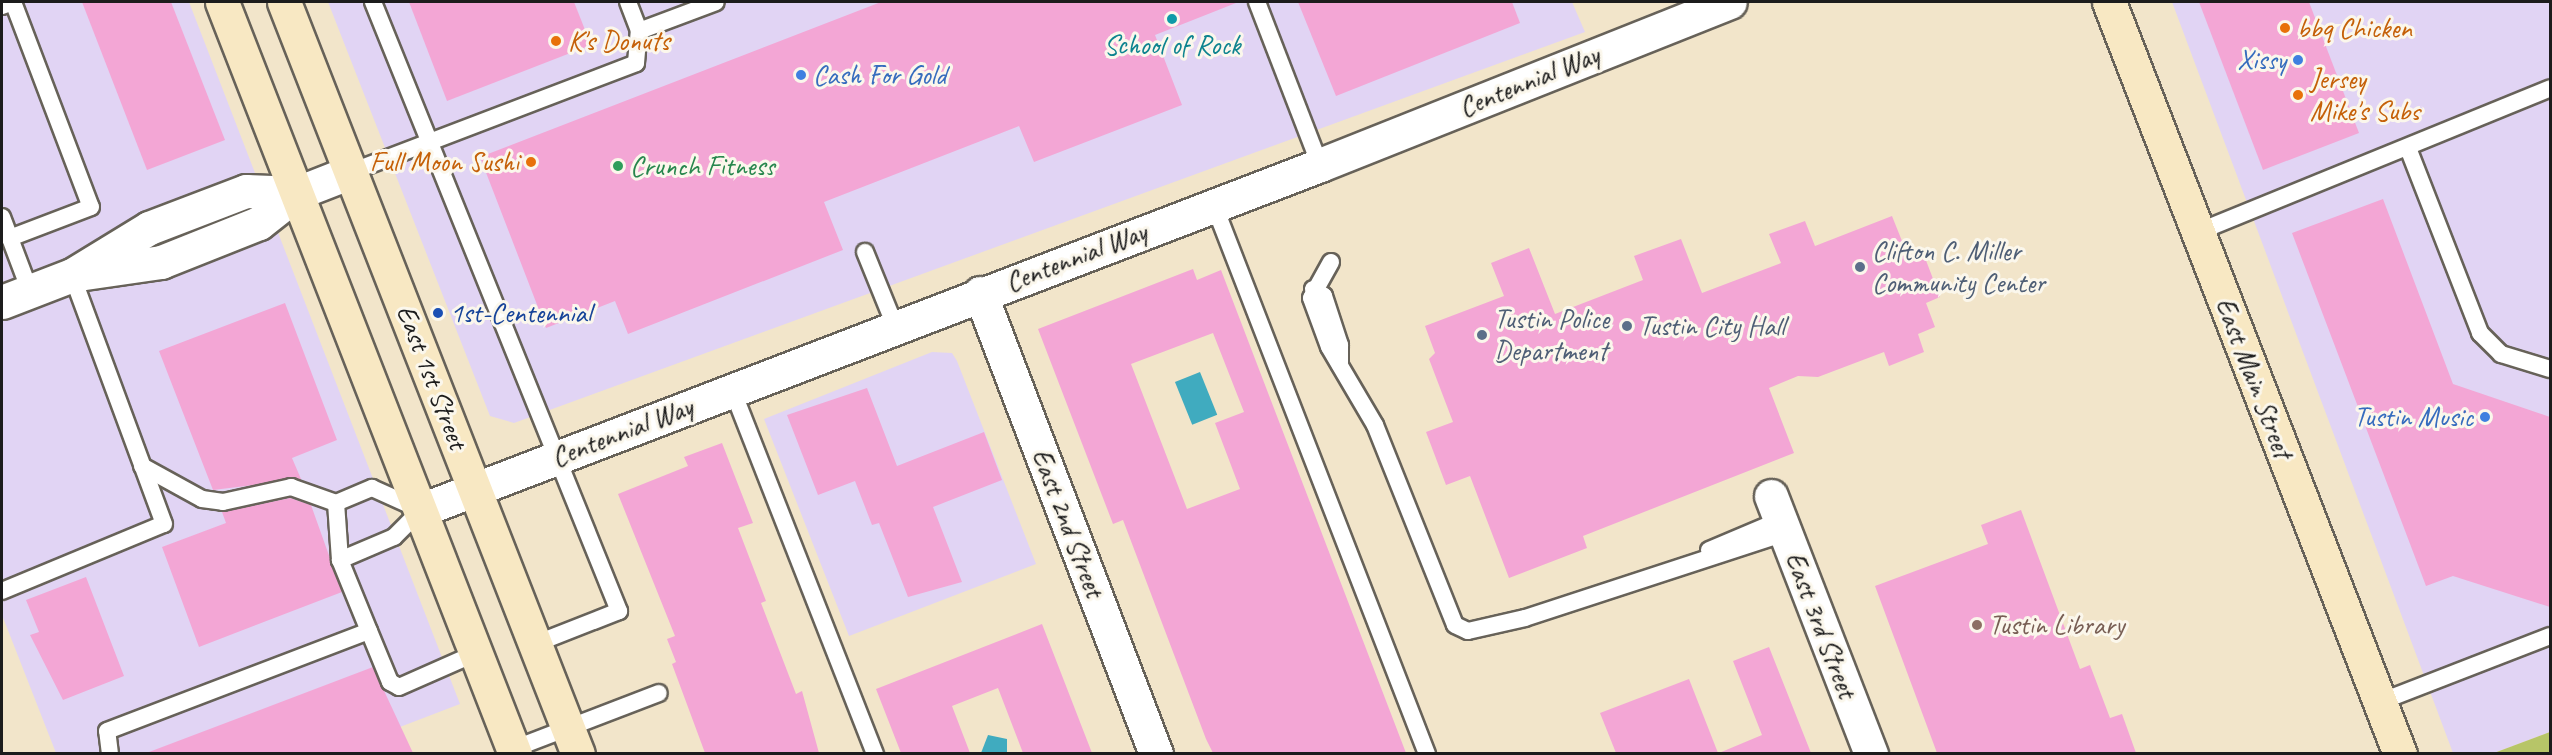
<!DOCTYPE html>
<style>
body{margin:0}
#map{position:relative;width:2552px;height:755px;overflow:hidden;background:#f2e5ca;font-family:Caveat,sans-serif}
div>[style]{position:absolute}
[style*='--x']{left:calc(var(--x)*1px);top:calc(var(--y)*1px);width:calc(var(--w)*1px);rotate:calc(var(--a)*1deg)}
.built>*{inset:0;background:#e1d4f4}
.green>*{inset:0;background:#b7c568}
.water>*{inset:0;background:#40abbf;transform-origin:0 0}
.building>*{inset:0;background:#f3a6d5}
.roads{filter:drop-shadow(2px 0 #676259) drop-shadow(-2px 0 #676259) drop-shadow(0 2px #676259) drop-shadow(0 -2px #676259)}
.service>*{height:16px;margin:-8px;padding:0 8px;transform-origin:8px;border-radius:8px;background:#fff}
.minor>*{height:33px;margin:-16.5px;padding:0 16.5px;transform-origin:16.5px;border-radius:16.5px;background:#fff}
.tertiary>*{height:33px;margin:-16.5px;padding:0 16.5px;transform-origin:16.5px;border-radius:16.5px;background:#fff}
.secondary>*{height:33px;margin:-16.5px;padding:0 16.5px;transform-origin:16.5px;border-radius:16.5px;background:#f8e8c3}
.dots>*{width:16px;height:16px;translate:-50% -50%;box-sizing:border-box;border:3px solid #fbf7ec;border-radius:50%}
span{translate:-50% -50%;white-space:nowrap;text-align:center;line-height:1.15;-webkit-text-stroke:6px #fbf7ec;paint-order:stroke}
.food-label{font-size:28px;color:#c56008}
.left{translate:0 -50%;text-align:left}
.right{translate:-100% -50%;text-align:right}
.culture-label{font-size:28px;color:#0d838f}
.shop-label{font-size:28px;color:#366cbe}
.street-label{font-size:28px;color:#1c1c1c}
.leisure-label{font-size:28px;color:#27864d}
.service-label{font-size:28px;color:#4e5e75}
.transit-label{font-size:28px;color:#164399}
.education-label{font-size:28px;color:#785e54}
.frame{position:absolute;inset:0;border:3px solid #1c1c1c;pointer-events:none}
</style>
<div id="map">
<div class="built">
<i style="clip-path:polygon(2px 2px,189px 2px,460px 704px,332px 753px,56px 753px,2px 615px)"></i>
<i style="clip-path:polygon(328px 2px,1572px 2px,1585px 32px,514px 423px,490px 416px)"></i>
<i style="clip-path:polygon(2172px 2px,2550px 2px,2550px 732px,2494px 753px,2453px 753px)"></i>
<i style="clip-path:polygon(932px 352px,952px 353px,957px 361px,1036px 564px,849px 636px,764px 419px)"></i>
</div>
<div class="green">
<i style="clip-path:polygon(2550px 732px,2550px 753px,2494px 753px)"></i>
</div>
<div class="water">
<i style="left:1200px;top:372px;width:46px;height:27px;rotate:68deg"></i>
<i style="clip-path:polygon(988px 735px,1007px 739px,1007px 753px,981px 753px)"></i>
</div>
<div class="building">
<i style="clip-path:polygon(82px 2px,171px 2px,225px 140px,147px 170px)"></i>
<i style="clip-path:polygon(409px 2px,574px 2px,591px 45px,447px 101px)"></i>
<i style="clip-path:polygon(881px 2px,1236px 3px,1155px 35px,1182px 105px,1034px 162px,1019px 126px,824px 202px,843px 250px,628px 334px,615px 301px,546px 328px,480px 157px)"></i>
<i style="clip-path:polygon(1298px 2px,1512px 2px,1520px 23px,1336px 96px)"></i>
<i style="clip-path:polygon(2199px 2px,2309px 2px,2359px 133px,2263px 170px)"></i>
<i style="clip-path:polygon(2383px 199px,2453px 384px,2550px 417px,2550px 607px,2453px 576px,2426px 586px,2292px 233px)"></i>
<i style="clip-path:polygon(1892px 216px,1908px 256px,1922px 250px,1940px 297px,1926px 303px,1935px 327px,1918px 334px,1924px 352px,1889px 366px,1884px 352px,1818px 377px,1798px 376px,1769px 388px,1794px 453px,1583px 536px,1587px 548px,1509px 578px,1470px 476px,1446px 485px,1426px 432px,1453px 422px,1429px 359px,1435px 353px,1425px 326px,1504px 296px,1491px 263px,1529px 248px,1555px 314px,1643px 280px,1634px 256px,1681px 239px,1702px 293px,1781px 263px,1769px 234px,1805px 221px,1815px 246px)"></i>
<i style="clip-path:polygon(evenodd,1193px 269px,1197px 280px,1221px 270px,1406px 753px,1213px 753px,1206px 739px,1123px 520px,1113px 524px,1038px 329px,1193px 269px,1213px 333px,1244px 412px,1215px 423px,1240px 489px,1187px 509px,1131px 364px,1213px 333px)"></i>
<i style="clip-path:polygon(285px 303px,337px 440px,292px 458px,301px 479px,213px 490px,159px 351px)"></i>
<i style="clip-path:polygon(867px 388px,897px 466px,984px 432px,1002px 480px,933px 507px,962px 582px,908px 597px,879px 523px,872px 525px,855px 481px,818px 495px,787px 415px)"></i>
<i style="clip-path:polygon(722px 443px,753px 523px,738px 528px,766px 601px,761px 603px,796px 694px,802px 691px,819px 753px,705px 753px,672px 664px,676px 662px,667px 639px,675px 636px,618px 494px,688px 466px,684px 457px)"></i>
<i style="clip-path:polygon(290px 498px,311px 505px,342px 592px,199px 647px,162px 547px,226px 523px,222px 512px)"></i>
<i style="clip-path:polygon(2021px 510px,2080px 669px,2090px 665px,2110px 718px,2122px 714px,2136px 753px,1937px 753px,1875px 586px,1988px 544px,1981px 525px)"></i>
<i style="clip-path:polygon(86px 577px,124px 676px,63px 700px,30px 635px,39px 632px,26px 600px)"></i>
<i style="clip-path:polygon(1042px 624px,1092px 753px,1023px 753px,998px 688px,952px 706px,970px 753px,901px 753px,876px 689px)"></i>
<i style="clip-path:polygon(1769px 647px,1811px 753px,1719px 753px,1762px 735px,1733px 661px)"></i>
<i style="clip-path:polygon(373px 667px,413px 753px,149px 753px,149px 752px)"></i>
<i style="clip-path:polygon(1689px 679px,1718px 753px,1616px 753px,1600px 713px)"></i>
</div>
<div class="roads">
<div class="service">
<i style="--x:373;--y:2;--w:657;--a:68"></i>
<i style="--x:619;--y:611;--w:90;--a:158.6"></i>
<i style="--x:628;--y:2;--w:31;--a:69"></i>
<i style="--x:1257;--y:2;--w:175;--a:68.9"></i>
<i style="--x:2;--y:6;--w:12;--a:-20"></i>
<i style="--x:13;--y:2;--w:219;--a:69.2"></i>
<i style="--x:91;--y:207;--w:87;--a:159.1"></i>
<i style="--x:2408;--y:148;--w:199;--a:68.7"></i>
<i style="--x:2480;--y:333;--w:30;--a:45"></i>
<i style="--x:2501;--y:354;--w:51;--a:17"></i>
<i style="--x:351;--y:172;--w:305;--a:-20.9"></i>
<i style="--x:636;--y:63;--w:32;--a:-85"></i>
<i style="--x:639;--y:31;--w:82;--a:-20.6"></i>
<i style="--x:1214;--y:205;--w:589;--a:68.79"></i>
<i style="--x:2;--y:217;--w:79;--a:69.3"></i>
<i style="--x:2198;--y:232;--w:380;--a:-22.2"></i>
<i style="--x:865;--y:252;--w:80;--a:67.9"></i>
<i style="--x:1331;--y:262;--w:41;--a:119.1"></i>
<i style="--x:1311;--y:298;--w:52;--a:69.8"></i>
<i style="--x:1329;--y:347;--w:91;--a:59.5"></i>
<i style="--x:1375;--y:425;--w:215;--a:68.2"></i>
<i style="--x:1455;--y:625;--w:14;--a:25"></i>
<i style="--x:1468;--y:631;--w:58;--a:-12.8"></i>
<i style="--x:1525;--y:618;--w:274;--a:-18.1"></i>
<i style="--x:1313;--y:289;--w:13;--a:32"></i>
<i style="--x:1324;--y:296;--w:52;--a:71.9"></i>
<i style="--x:1340;--y:345;--w:20;--a:90"></i>
<i style="--x:732;--y:389;--w:392;--a:68.6"></i>
<i style="--x:142;--y:466;--w:68;--a:28.8"></i>
<i style="--x:202;--y:499;--w:21;--a:8"></i>
<i style="--x:223;--y:502;--w:70;--a:-12.4"></i>
<i style="--x:291;--y:487;--w:48;--a:19.6"></i>
<i style="--x:1709;--y:550;--w:77;--a:-22.9"></i>
<i style="--x:2;--y:591;--w:175;--a:-22.5"></i>
<i style="--x:164;--y:524;--w:265;--a:-110.3"></i>
<i style="--x:369;--y:631;--w:55;--a:67.6"></i>
<i style="--x:390;--y:682;--w:10;--a:29"></i>
<i style="--x:399;--y:687;--w:84;--a:-23.8"></i>
<i style="--x:2380;--y:702;--w:182;--a:-21.2"></i>
<i style="--x:513;--y:749;--w:156;--a:-21"></i>
<i style="--x:110;--y:754;--w:23;--a:-97"></i>
<i style="--x:107;--y:731;--w:280;--a:-20.9"></i>
<i style="--x:369;--y:631;--w:77;--a:-112.2"></i>
<i style="--x:340;--y:560;--w:57;--a:-94"></i>
<i style="--x:336;--y:503;--w:39;--a:-23"></i>
<i style="--x:372;--y:488;--w:54;--a:24.2"></i>
<i style="--x:421;--y:510;--w:38;--a:135"></i>
<i style="--x:394;--y:537;--w:59;--a:156.9"></i>
</div>
<div class="minor">
<i style="--x:85;--y:273;--w:77;--a:-8.2"></i>
<i style="--x:161;--y:262;--w:105;--a:-21.7"></i>
<i style="--x:259;--y:223;--w:48;--a:-38.3"></i>
<i style="--x:297;--y:193;--w:58;--a:-21.3"></i>
<i style="--x:980;--y:293;--w:493;--a:69.1"></i>
<i style="--x:2;--y:302;--w:75;--a:-21.1"></i>
<i style="--x:72;--y:275;--w:90;--a:-31.4"></i>
<i style="--x:149;--y:228;--w:104;--a:-20.9"></i>
<i style="--x:246;--y:191;--w:51;--a:2.2"></i>
<i style="--x:1771;--y:496;--w:277;--a:68.8"></i>
</div>
<div class="tertiary">
<i style="--x:421;--y:510;--w:963;--a:-20.99"></i>
<i style="--x:1320;--y:165;--w:441;--a:-21.7"></i>
</div>
<div class="secondary">
<i style="--x:222;--y:2;--w:807;--a:68.71"></i>
<i style="--x:284;--y:2;--w:807;--a:68.65"></i>
<i style="--x:2109;--y:2;--w:806;--a:68.85"></i>
</div>
</div>
<div class="dots">
<i style="left:1172px;top:19px;background:#0f9aa8"></i>
<i style="left:2285px;top:28px;background:#e8710a"></i>
<i style="left:556px;top:41px;background:#e8710a"></i>
<i style="left:2298px;top:60px;background:#3f7fe0"></i>
<i style="left:801px;top:75px;background:#3f7fe0"></i>
<i style="left:2298px;top:95px;background:#e8710a"></i>
<i style="left:531px;top:162px;background:#e8710a"></i>
<i style="left:618px;top:166px;background:#2e9e5b"></i>
<i style="left:1860px;top:267px;background:#5c6f8a"></i>
<i style="left:438px;top:313px;background:#1a4fb4"></i>
<i style="left:1627px;top:326px;background:#5c6f8a"></i>
<i style="left:1482px;top:335px;background:#5c6f8a"></i>
<i style="left:2485px;top:417px;background:#3f7fe0"></i>
<i style="left:1977px;top:625px;background:#8d6e63"></i>
</div>
<div class="food-label">
<span class="left" style="left:2297px;top:28px">bbq Chicken</span>
<span class="left" style="left:568px;top:41px">K's Donuts</span>
<span class="left" style="left:2310px;top:95px">Jersey<br>Mike's Subs</span>
<span class="right" style="left:519px;top:162px">Full Moon Sushi</span>
</div>
<div class="culture-label">
<span style="left:1172px;top:45px">School of Rock</span>
</div>
<div class="shop-label">
<span class="right" style="left:2286px;top:60px">Xissy</span>
<span class="left" style="left:813px;top:75px">Cash For Gold</span>
<span class="right" style="left:2473px;top:417px">Tustin Music</span>
</div>
<div class="street-label">
<span style="left:1529px;top:81px;rotate:-22deg">Centennial Way</span>
<span style="left:1076px;top:257px;rotate:-21deg">Centennial Way</span>
<span style="left:432px;top:377px;rotate:69deg">East 1st Street</span>
<span style="left:2254px;top:378px;rotate:69deg">East Main Street</span>
<span style="left:622px;top:432px;rotate:-21deg">Centennial Way</span>
<span style="left:1068px;top:523px;rotate:69deg">East 2nd Street</span>
<span style="left:1821px;top:625px;rotate:69deg">East 3rd Street</span>
</div>
<div class="leisure-label">
<span class="left" style="left:630px;top:166px">Crunch Fitness</span>
</div>
<div class="service-label">
<span class="left" style="left:1872px;top:267px">Clifton C. Miller<br>Community Center</span>
<span class="left" style="left:1494px;top:335px">Tustin Police<br>Department</span>
<span class="left" style="left:1639px;top:326px">Tustin City Hall</span>
</div>
<div class="transit-label">
<span class="left" style="left:450px;top:313px">1st-Centennial</span>
</div>
<div class="education-label">
<span class="left" style="left:1989px;top:625px">Tustin Library</span>
</div>
<div class="frame"></div>
</div>
